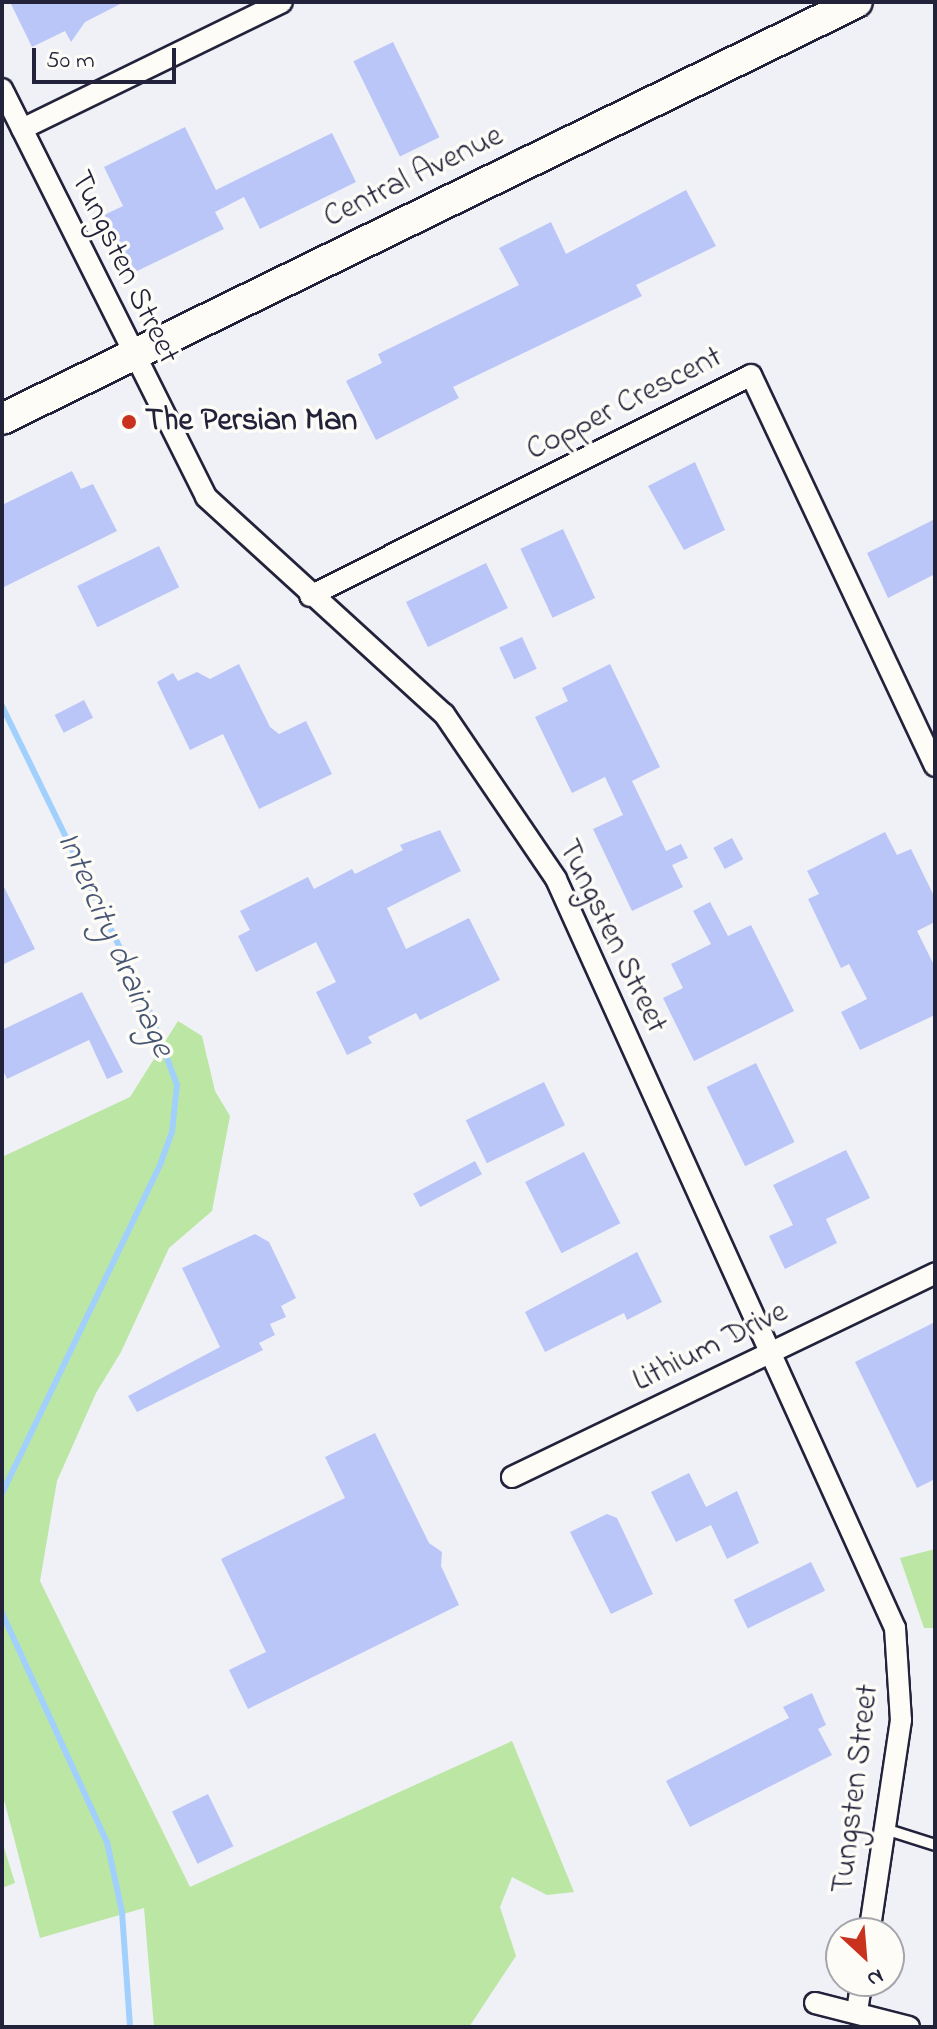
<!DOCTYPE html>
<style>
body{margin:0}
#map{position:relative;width:937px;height:2029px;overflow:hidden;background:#f0f1f7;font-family:"Indie Flower",sans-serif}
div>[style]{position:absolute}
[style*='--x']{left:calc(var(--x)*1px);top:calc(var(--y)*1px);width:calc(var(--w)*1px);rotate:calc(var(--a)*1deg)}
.green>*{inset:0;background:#bce6a3}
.stream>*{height:6px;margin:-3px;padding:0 3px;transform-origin:3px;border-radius:3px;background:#a2d0fd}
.building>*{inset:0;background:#bac6f7;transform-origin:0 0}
.roads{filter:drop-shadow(2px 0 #22223b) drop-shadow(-2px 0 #22223b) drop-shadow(0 2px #22223b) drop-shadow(0 -2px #22223b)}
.lane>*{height:10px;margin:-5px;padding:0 5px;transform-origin:5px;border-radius:5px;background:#fdfcf7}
.street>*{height:20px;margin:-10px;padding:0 10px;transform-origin:10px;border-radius:10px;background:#fdfcf7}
.secondary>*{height:30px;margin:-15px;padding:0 15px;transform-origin:15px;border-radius:15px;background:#fdfcf7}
.dots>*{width:22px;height:22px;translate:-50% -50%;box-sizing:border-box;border:4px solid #fdfcf7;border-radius:50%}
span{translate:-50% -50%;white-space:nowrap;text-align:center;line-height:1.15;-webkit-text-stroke:7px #fdfcf7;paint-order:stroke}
.street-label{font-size:32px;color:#22223b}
.poi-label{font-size:32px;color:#22223b;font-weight:700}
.left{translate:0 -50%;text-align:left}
.water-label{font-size:34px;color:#485675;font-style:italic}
.frame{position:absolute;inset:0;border:4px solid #22223b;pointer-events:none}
.north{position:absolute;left:825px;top:1917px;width:80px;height:80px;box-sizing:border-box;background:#fdfcf7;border:2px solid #a5a5ac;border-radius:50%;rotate:154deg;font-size:22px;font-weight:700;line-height:32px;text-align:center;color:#22223b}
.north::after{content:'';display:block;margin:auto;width:28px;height:36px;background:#c8321e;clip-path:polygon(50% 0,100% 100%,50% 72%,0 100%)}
.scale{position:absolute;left:32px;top:48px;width:144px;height:36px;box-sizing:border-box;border:4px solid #22223b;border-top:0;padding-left:10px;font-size:24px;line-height:28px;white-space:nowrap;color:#22223b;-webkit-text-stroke:6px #fdfcf7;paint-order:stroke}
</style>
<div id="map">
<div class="green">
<i style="clip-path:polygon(178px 1021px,202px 1036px,215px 1091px,230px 1116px,212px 1211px,169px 1248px,121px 1352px,96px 1393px,57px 1481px,40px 1581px,190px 1887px,512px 1741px,574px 1892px,547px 1895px,512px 1877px,500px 1907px,516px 1956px,469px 2027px,154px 2027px,144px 1908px,40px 1938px,2px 1792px,2px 1157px,130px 1097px)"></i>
<i style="clip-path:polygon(935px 1549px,935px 1628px,924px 1628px,900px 1558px)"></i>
<i style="clip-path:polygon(2px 1841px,15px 1883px,2px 1888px)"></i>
</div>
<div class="stream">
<i style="--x:2;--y:706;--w:326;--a:64"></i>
<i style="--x:145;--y:999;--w:92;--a:69.6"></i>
<i style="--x:177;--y:1085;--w:47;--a:96.1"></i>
<i style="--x:172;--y:1132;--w:33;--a:110"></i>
<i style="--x:161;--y:1163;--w:366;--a:115.7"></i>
<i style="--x:2;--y:1613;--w:252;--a:65.4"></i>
<i style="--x:107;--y:1842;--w:72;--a:77.9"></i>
<i style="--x:122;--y:1912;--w:115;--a:86"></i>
</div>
<div class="building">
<i style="clip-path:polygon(10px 2px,124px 2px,85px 22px,71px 42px,65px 31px,32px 47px)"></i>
<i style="left:393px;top:42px;width:106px;height:44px;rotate:64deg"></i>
<i style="clip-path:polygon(185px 127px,216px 190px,332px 133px,356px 182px,260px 229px,244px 197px,215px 212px,224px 229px,133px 273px,104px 215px,123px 206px,104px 167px)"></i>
<i style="clip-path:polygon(686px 190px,716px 246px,636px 285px,642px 296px,453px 387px,459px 398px,376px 440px,346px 381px,382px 363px,378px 354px,519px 285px,499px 248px,551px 222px,566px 254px)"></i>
<i style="clip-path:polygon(695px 462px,725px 530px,684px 550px,648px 486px)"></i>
<i style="clip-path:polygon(72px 471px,81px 489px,93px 484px,117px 531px,2px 588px,2px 505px)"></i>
<i style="clip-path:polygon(935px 519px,935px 574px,888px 598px,867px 553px)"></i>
<i style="left:563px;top:529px;width:76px;height:47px;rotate:65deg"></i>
<i style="left:159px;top:546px;width:46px;height:91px;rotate:64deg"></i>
<i style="left:486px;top:563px;width:50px;height:89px;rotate:64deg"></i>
<i style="left:522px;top:637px;width:35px;height:25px;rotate:65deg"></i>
<i style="clip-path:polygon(239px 664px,270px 727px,279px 734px,306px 721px,332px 774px,259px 809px,223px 734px,190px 750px,157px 682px,173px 673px,178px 681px,197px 672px,210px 679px)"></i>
<i style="clip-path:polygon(610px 664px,660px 767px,632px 781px,666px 851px,681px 844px,688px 858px,672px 865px,683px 887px,632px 911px,593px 829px,623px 815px,605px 777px,572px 793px,535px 717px,568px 701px,562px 688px)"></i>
<i style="left:84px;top:700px;width:20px;height:33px;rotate:63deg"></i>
<i style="clip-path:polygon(440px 830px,461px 871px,387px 908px,406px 949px,469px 918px,500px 980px,420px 1020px,416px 1013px,368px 1037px,372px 1043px,347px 1055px,316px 992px,336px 982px,316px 942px,256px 972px,238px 936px,250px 930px,240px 911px,308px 877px,314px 889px,352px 869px,355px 874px,403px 850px,400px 845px)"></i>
<i style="clip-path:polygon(885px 832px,897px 855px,911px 849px,935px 898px,935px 922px,917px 931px,935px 967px,935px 1015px,860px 1050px,841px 1012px,867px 999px,849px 964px,841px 968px,808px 899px,819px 894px,807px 871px)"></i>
<i style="left:732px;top:838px;width:24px;height:21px;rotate:62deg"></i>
<i style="clip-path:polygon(2px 883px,35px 949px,2px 965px)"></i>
<i style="clip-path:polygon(710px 902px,728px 936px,751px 925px,794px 1011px,694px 1061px,663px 998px,683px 988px,671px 964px,711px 944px,693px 911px)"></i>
<i style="clip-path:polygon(82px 992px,123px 1072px,107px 1079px,89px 1040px,7px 1079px,2px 1068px,2px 1030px)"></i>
<i style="left:756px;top:1063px;width:88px;height:55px;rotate:64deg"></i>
<i style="left:544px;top:1082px;width:48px;height:87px;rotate:64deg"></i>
<i style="clip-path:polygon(846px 1150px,870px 1198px,826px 1219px,837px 1243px,785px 1269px,769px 1236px,793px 1225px,773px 1185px)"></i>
<i style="left:584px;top:1152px;width:80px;height:66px;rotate:63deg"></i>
<i style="left:475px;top:1161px;width:15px;height:70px;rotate:62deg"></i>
<i style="clip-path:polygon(255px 1234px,269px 1242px,296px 1298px,281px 1306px,286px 1317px,270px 1324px,275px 1335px,259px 1343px,263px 1350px,137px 1412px,128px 1396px,220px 1347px,182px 1268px)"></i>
<i style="clip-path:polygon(637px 1252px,662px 1302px,627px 1320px,624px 1313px,545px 1352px,525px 1312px)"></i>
<i style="clip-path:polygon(935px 1322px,935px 1479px,917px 1488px,855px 1362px)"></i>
<i style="clip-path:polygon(375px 1433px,429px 1543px,442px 1552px,441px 1566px,459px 1605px,248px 1709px,229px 1670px,266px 1652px,221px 1559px,345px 1498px,325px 1457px)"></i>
<i style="clip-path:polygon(689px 1473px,706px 1507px,737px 1491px,759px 1543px,727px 1559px,711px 1525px,676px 1542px,651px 1492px)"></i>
<i style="clip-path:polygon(607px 1514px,617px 1518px,653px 1594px,611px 1614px,570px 1532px)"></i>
<i style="left:811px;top:1562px;width:32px;height:86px;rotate:64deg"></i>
<i style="clip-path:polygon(812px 1693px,826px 1725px,818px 1729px,832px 1755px,690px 1827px,666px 1781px,789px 1718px,783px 1707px)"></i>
<i style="left:208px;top:1794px;width:58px;height:40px;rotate:64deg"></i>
</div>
<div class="roads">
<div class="lane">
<i style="--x:885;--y:1829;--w:52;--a:17.7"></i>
</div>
<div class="street">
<i style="--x:2;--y:89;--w:456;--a:63.4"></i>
<i style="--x:206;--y:497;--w:322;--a:42.4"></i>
<i style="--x:444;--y:714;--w:199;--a:55.8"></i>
<i style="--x:556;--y:879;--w:822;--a:65.65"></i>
<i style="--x:895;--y:1628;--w:92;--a:86.3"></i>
<i style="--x:901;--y:1720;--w:215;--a:98.5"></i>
<i style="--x:22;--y:129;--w:289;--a:-26"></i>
<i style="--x:310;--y:596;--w:493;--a:-26.6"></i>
<i style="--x:751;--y:375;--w:432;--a:64.8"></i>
<i style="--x:512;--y:1477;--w:470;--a:-25.7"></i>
<i style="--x:815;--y:2003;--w:97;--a:14.3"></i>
<i style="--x:857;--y:2011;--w:30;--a:-81"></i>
</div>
<div class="secondary">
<i style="--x:2;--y:419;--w:951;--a:-26"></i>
</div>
</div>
<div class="dots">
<i style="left:129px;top:422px;background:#c8321e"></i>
</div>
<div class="street-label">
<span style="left:414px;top:178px;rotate:-26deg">Central Avenue</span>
<span style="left:123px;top:268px;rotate:64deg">Tungsten Street</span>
<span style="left:625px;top:405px;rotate:-27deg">Copper Crescent</span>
<span style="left:611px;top:937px;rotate:64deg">Tungsten Street</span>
<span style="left:711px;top:1348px;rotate:-26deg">Lithium Drive</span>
<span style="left:857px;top:1789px;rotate:-83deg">Tungsten Street</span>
</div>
<div class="poi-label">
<span class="left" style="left:145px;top:422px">The Persian Man</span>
</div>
<div class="water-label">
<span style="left:114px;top:945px;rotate:66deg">Intercity drainage</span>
</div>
<div class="frame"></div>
<div class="north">N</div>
<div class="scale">50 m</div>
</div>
